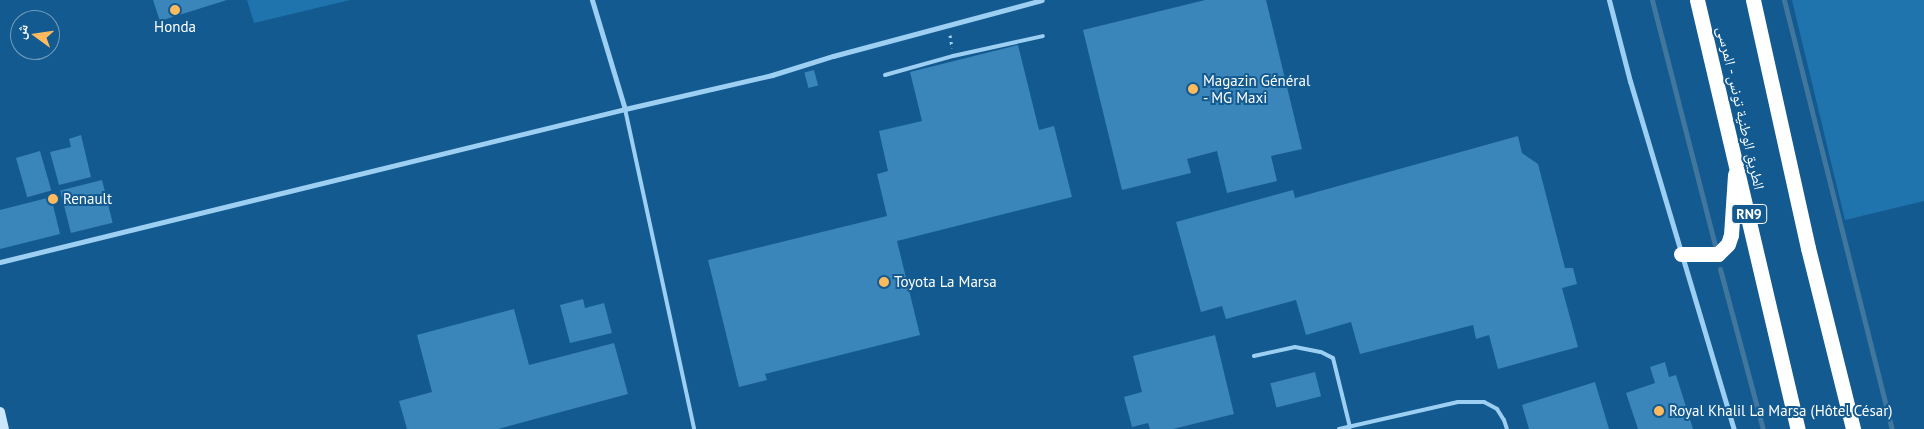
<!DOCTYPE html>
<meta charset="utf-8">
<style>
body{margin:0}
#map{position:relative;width:1924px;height:429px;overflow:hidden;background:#125a90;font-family:"PT Sans","Noto Naskh Arabic",sans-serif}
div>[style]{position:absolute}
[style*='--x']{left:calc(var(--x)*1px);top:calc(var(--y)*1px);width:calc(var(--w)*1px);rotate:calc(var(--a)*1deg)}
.green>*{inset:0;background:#2074ad}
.stream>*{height:5px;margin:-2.5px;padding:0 2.5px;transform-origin:2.5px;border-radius:2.5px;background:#41769d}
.building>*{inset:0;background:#3a85b9;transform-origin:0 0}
.path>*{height:3px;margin-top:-1.5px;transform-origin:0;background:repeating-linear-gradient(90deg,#9ccff2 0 2.5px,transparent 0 6.5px)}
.lane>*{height:4px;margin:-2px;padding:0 2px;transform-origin:2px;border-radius:2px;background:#9ccff2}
.street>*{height:5px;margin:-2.5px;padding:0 2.5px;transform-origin:2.5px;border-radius:2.5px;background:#9ccff2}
.secondary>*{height:10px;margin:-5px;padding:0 5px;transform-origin:5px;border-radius:5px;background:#cbe7fc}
.highway>*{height:15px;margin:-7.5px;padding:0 7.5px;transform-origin:7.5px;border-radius:7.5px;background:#fff}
.dots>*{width:14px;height:14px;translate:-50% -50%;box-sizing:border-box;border:2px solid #125a90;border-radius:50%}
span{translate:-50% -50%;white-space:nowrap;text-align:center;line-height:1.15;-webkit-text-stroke:4px #125a90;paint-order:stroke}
.shield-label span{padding:1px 4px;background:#125a90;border:1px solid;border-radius:4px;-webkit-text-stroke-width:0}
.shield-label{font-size:14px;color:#fff;font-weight:700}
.poi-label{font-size:15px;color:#fff}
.left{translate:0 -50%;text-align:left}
.street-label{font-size:15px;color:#fff}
.north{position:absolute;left:10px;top:10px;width:50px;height:50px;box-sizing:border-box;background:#125a90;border:1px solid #719cbc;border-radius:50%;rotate:284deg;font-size:14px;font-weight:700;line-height:20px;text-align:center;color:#fff}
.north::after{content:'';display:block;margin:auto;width:18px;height:22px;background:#ffba5d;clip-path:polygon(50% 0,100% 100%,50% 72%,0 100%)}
</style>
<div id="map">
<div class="green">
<i style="clip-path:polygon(247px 0,350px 0,254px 23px)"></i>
<i style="clip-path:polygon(1792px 0,1924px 0,1924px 201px,1845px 220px)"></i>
</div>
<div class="stream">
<i style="--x:1652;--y:0;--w:258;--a:75.6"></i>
<i style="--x:1784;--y:0;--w:442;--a:75.9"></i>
<i style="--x:1720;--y:269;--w:166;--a:75"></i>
</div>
<div class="building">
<i style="clip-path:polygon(153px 0,227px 0,160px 21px)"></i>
<i style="clip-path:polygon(1205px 0,1266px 0,1302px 149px,1271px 156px,1277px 181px,1227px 193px,1217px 151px,1187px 159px,1191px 173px,1122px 190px,1083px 30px)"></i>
<i style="clip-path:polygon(1018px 45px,1039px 130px,1054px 126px,1072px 197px,897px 241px,920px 335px,765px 374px,767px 380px,739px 387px,708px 260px,887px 216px,877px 174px,888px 171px,879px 131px,922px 121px,910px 72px)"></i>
<i style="left:814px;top:70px;width:16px;height:10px;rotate:75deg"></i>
<i style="clip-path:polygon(81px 135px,91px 177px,59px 185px,50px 152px,71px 147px,69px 139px)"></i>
<i style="clip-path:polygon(1518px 136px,1522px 153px,1538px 164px,1565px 268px,1573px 268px,1577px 284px,1562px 288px,1578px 347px,1498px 369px,1489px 335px,1476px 339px,1473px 325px,1360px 354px,1351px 322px,1306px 335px,1296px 300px,1226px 319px,1222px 306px,1201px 312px,1176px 222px,1293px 190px,1295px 198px)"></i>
<i style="left:40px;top:151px;width:41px;height:25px;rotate:74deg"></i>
<i style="left:102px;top:180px;width:44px;height:43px;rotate:76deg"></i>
<i style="clip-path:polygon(51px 197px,60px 234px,0 249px,0 210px)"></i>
<i style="clip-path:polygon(583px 299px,585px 308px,604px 303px,612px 333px,570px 343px,560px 305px)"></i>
<i style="clip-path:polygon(514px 309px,529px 365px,614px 343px,628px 394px,498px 429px,407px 429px,399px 401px,432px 392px,417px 335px)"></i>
<i style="clip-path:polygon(1215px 335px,1234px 414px,1173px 429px,1150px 429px,1148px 423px,1132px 427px,1124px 397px,1142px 392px,1133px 356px)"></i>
<i style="clip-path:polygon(1665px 362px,1669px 377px,1676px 375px,1693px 429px,1638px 429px,1626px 393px,1655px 383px,1650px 367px)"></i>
<i style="left:1315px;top:372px;width:25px;height:46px;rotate:76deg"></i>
<i style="clip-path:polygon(1595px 382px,1609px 429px,1529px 429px,1522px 405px)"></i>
</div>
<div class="path">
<i style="--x:950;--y:35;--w:13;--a:81"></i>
</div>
<div class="lane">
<i style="--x:885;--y:75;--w:71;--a:-15.6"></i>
<i style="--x:953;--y:56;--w:92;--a:-12.5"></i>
<i style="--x:625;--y:109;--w:327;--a:77.8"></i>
<i style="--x:1254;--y:356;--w:42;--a:-12.4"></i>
<i style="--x:1295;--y:347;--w:26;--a:11"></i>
<i style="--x:1321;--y:352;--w:13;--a:27"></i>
<i style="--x:1333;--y:358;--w:71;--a:76.2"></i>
<i style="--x:1339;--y:429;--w:122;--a:-12.8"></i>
<i style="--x:1458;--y:402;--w:26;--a:0"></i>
<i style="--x:1484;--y:402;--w:15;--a:28"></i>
<i style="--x:1497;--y:409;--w:13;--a:58"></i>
<i style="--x:1504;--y:420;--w:9;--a:72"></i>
</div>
<div class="street">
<i style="--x:592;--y:0;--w:114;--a:73.2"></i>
<i style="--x:1609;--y:0;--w:84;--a:75.5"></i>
<i style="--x:1630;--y:81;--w:363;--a:73.4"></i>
<i style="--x:0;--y:262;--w:643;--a:-13.76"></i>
<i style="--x:625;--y:109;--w:151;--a:-13"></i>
<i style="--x:772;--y:75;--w:64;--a:-17.3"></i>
<i style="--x:833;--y:56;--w:216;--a:-15"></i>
</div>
<div class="secondary">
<i style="--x:0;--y:412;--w:17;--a:77"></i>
</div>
<div class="highway">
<i style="--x:1697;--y:0;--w:441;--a:76.8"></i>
<i style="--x:1753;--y:0;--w:254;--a:77.5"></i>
<i style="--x:1808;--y:248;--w:187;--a:76"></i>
<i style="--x:1681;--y:254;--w:37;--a:0"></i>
<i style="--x:1718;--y:254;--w:14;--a:-45"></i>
<i style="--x:1728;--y:244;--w:9;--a:-72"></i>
<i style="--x:1731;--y:235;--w:61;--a:-86.2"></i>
</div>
<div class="dots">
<i style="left:175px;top:10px;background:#ffba5d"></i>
<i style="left:1193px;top:89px;background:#ffba5d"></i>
<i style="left:53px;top:199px;background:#ffba5d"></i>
<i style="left:884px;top:282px;background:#ffba5d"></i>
<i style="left:1659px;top:411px;background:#ffba5d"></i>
</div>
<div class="shield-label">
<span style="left:1749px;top:214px">RN9</span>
</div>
<div class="poi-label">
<span style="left:175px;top:27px">Honda</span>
<span class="left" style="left:1203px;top:89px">Magazin Général<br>- MG Maxi</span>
<span class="left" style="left:63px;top:199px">Renault</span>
<span class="left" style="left:894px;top:282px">Toyota La Marsa</span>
<span class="left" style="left:1669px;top:411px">Royal Khalil La Marsa (Hôtel César)</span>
</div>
<div class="street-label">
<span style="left:1741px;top:108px;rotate:77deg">الطريق الوطنية تونس - المرسى</span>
</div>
<div class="north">ش</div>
</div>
